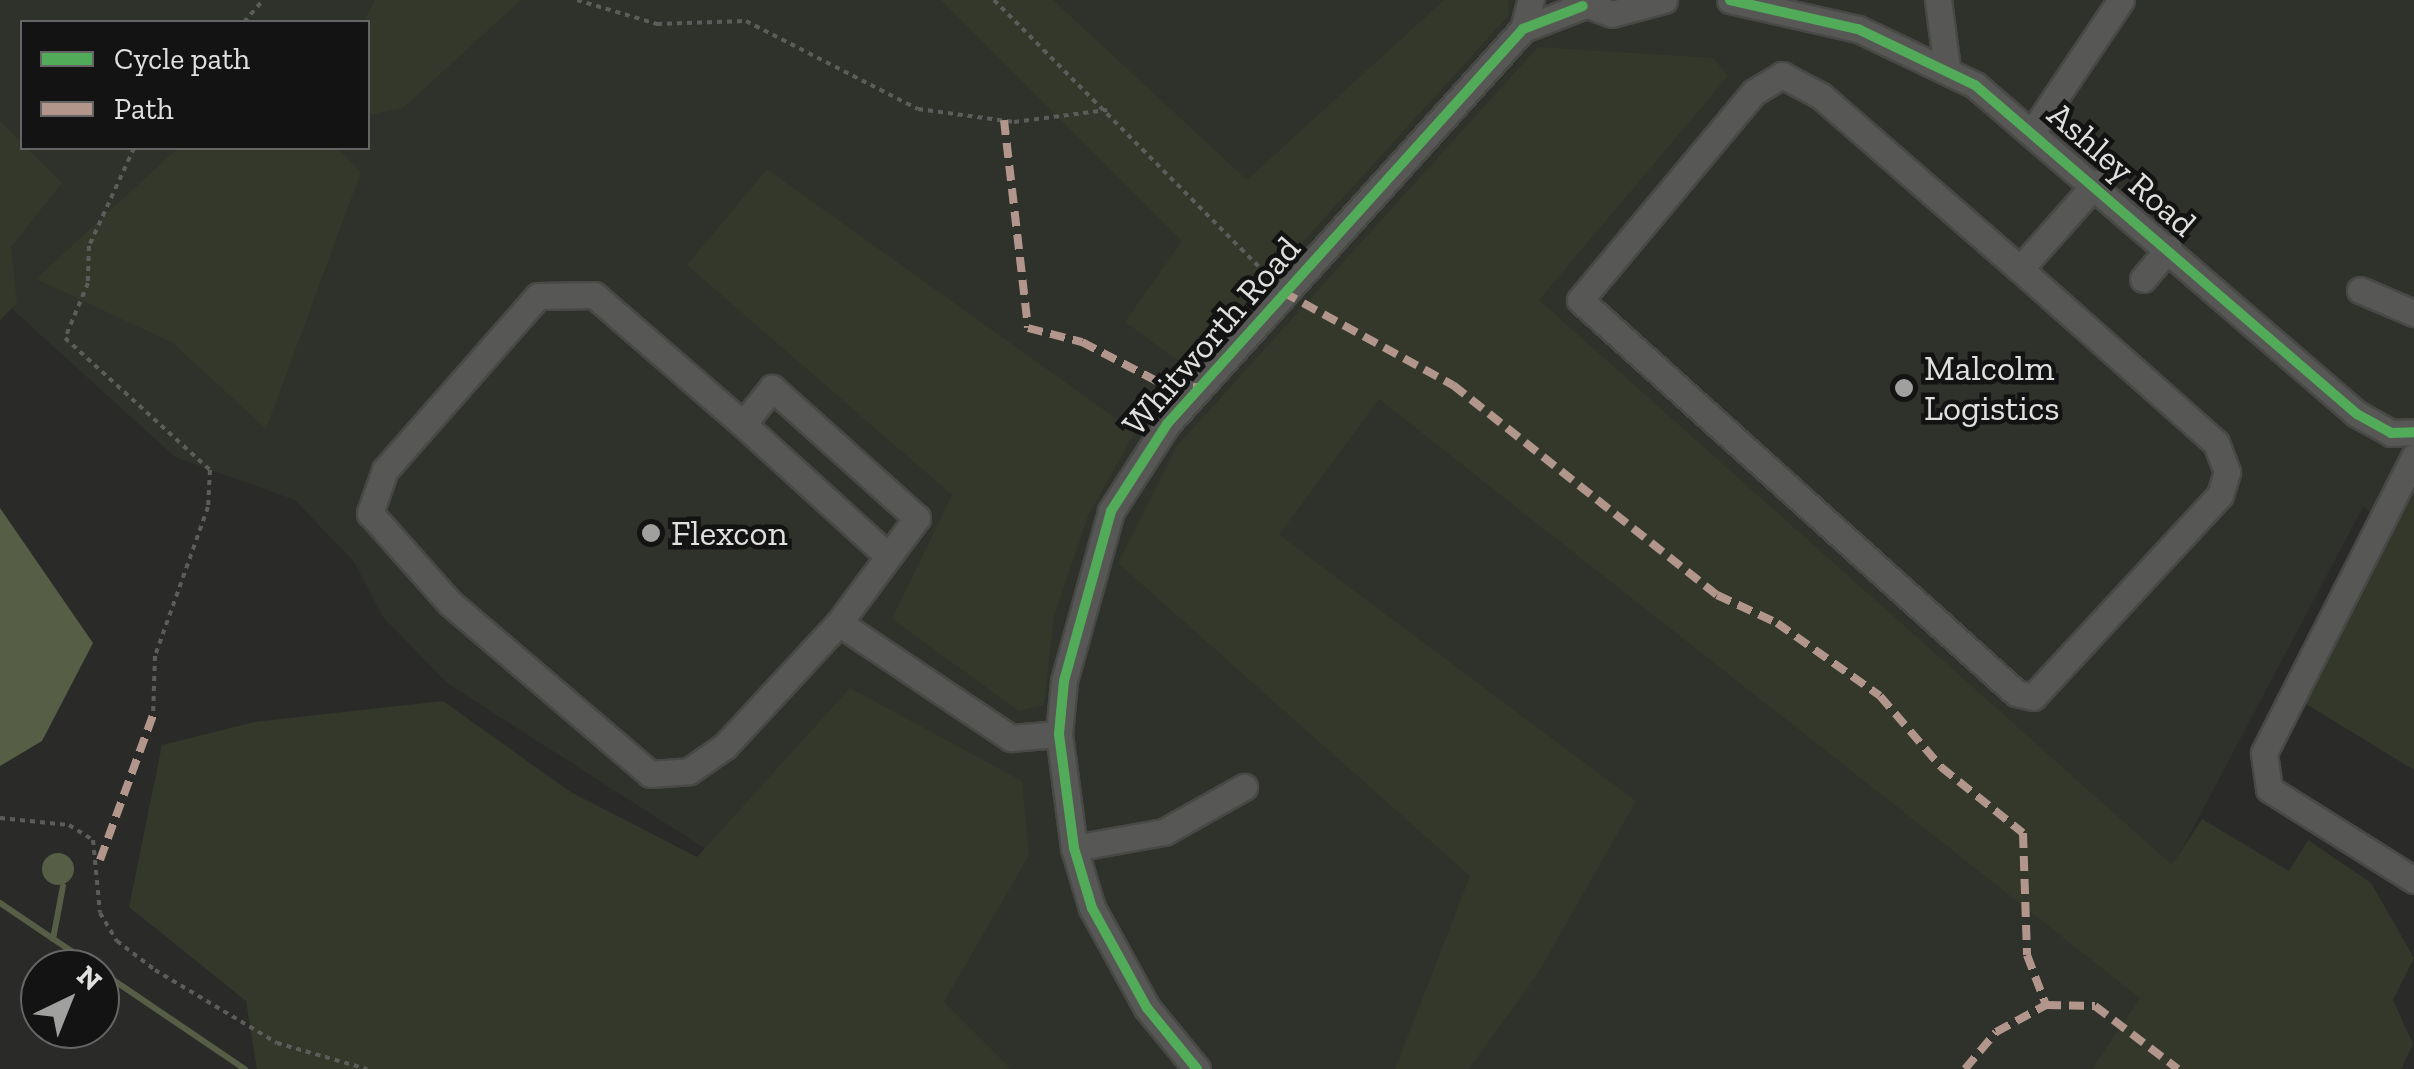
<!DOCTYPE html>
<style>
body{margin:0}
#map{position:relative;width:2414px;height:1069px;overflow:hidden;background:#2a2a29;font-family:"Zilla Slab",serif}
div>[style]{position:absolute}
[style*='--x']{left:calc(var(--x)*1px);top:calc(var(--y)*1px);width:calc(var(--w)*1px);rotate:calc(var(--a)*1deg)}
.built>*{inset:0;background:#2f322a}
.green>*{inset:0;background:#33382a}
.water>*{inset:0;background:#565e45}
.round{border-radius:50%}
.stream>*{height:6px;margin:-3px;padding:0 3px;transform-origin:3px;border-radius:3px;background:#565e45}
.path>*{height:4px;margin-top:-2px;transform-origin:0;background:repeating-linear-gradient(90deg,#5c5d5b 0 5px,transparent 0 10px)}
.roads{filter:drop-shadow(2px 0 #484847) drop-shadow(-2px 0 #484847) drop-shadow(0 2px #484847) drop-shadow(0 -2px #484847)}
.minor>*{height:25px;margin:-12.5px;padding:0 12.5px;transform-origin:12.5px;border-radius:12.5px;background:#575856}
.quiet>*{height:8px;margin-top:-4px;transform-origin:0;background:repeating-linear-gradient(90deg,#b2968c 0 15px,transparent 0 23px)}
.cycleway>*{height:10px;margin:-5px;padding:0 5px;transform-origin:5px;border-radius:5px;background:#51ab58}
.dots>*{width:28px;height:28px;translate:-50% -50%;box-sizing:border-box;border:5px solid #121312;border-radius:50%}
span{translate:-50% -50%;white-space:nowrap;text-align:center;line-height:1.15;-webkit-text-stroke:9px #121312;paint-order:stroke}
.street-label{font-size:35px;color:#e0e1df}
.poi-label{font-size:35px;color:#e0e1df}
.left{translate:0 -50%;text-align:left}
.legend{position:absolute;left:20px;top:20px;width:350px;height:130px;box-sizing:border-box;background:#121312;border:2px solid #646564;margin:0;padding:12px 18px;list-style:none;font-size:30px;color:#e0e1df}
.legend li{display:flex;align-items:center;gap:20px;height:50px}
.legend b{width:50px;border:2px solid #646564}
.north{position:absolute;left:20px;top:949px;width:100px;height:100px;box-sizing:border-box;background:#121312;border:2px solid #646564;border-radius:50%;rotate:43deg;font-size:28px;font-weight:700;line-height:40px;text-align:center;color:#e0e1df}
.north::after{content:'';display:block;margin:auto;width:35px;height:45px;background:#a0a19f;clip-path:polygon(50% 0,100% 100%,50% 72%,0 100%)}
</style>
<div id="map">
<div class="built">
<i style="clip-path:polygon(evenodd,0 0,2414px 0,2414px 540px,2363px 507px,2173px 866px,2180px 942px,2092px 1069px,1011px 1069px,944px 1002px,447px 683px,383px 617px,354px 562px,295px 500px,175px 457px,0 298px,0 0,22px 22px,368px 22px,368px 148px,22px 148px,22px 22px)"></i>
</div>
<div class="green">
<i style="clip-path:polygon(375px 0,521px 0,403px 108px,368px 115px,364px 22px)"></i>
<i style="clip-path:polygon(941px 0,1053px 0,1247px 180px,1444px 0,1508px 0,1509px 15px,1188px 368px,1125px 322px,1182px 241px)"></i>
<i style="clip-path:polygon(1538px 47px,1713px 58px,1728px 76px,1539px 300px,2172px 865px,2202px 819px,2289px 871px,2308px 840px,2371px 883px,2414px 958px,2393px 1000px,2413px 1044px,2401px 1069px,2092px 1069px,2140px 998px,1379px 399px,1279px 535px,1636px 801px,1538px 973px,1469px 1069px,1395px 1069px,1470px 876px,1118px 563px,1177px 446px)"></i>
<i style="clip-path:polygon(0 121px,62px 183px,11px 247px,17px 303px,0 320px)"></i>
<i style="clip-path:polygon(178px 148px,337px 148px,361px 172px,266px 429px,173px 343px,36px 279px)"></i>
<i style="clip-path:polygon(767px 169px,1135px 432px,1088px 516px,1054px 617px,1044px 705px,1019px 711px,892px 619px,952px 495px,687px 265px)"></i>
<i style="clip-path:polygon(2414px 457px,2414px 770px,2293px 696px)"></i>
<i style="clip-path:polygon(850px 688px,1022px 781px,1029px 855px,944px 1002px,1011px 1069px,257px 1069px,246px 1001px,129px 907px,162px 745px,254px 722px,443px 701px,569px 791px,697px 857px)"></i>
</div>
<div class="water">
<i style="clip-path:polygon(0 508px,93px 643px,42px 741px,0 766px)"></i>
<i class="round" style="left:42px;top:853px;width:32px;height:32px"></i>
</div>
<div class="stream">
<i style="--x:0;--y:903;--w:118;--a:34"></i>
<i style="--x:53;--y:939;--w:54;--a:-79.3"></i>
<i style="--x:100;--y:971;--w:175;--a:34.1"></i>
</div>
<div class="path">
<i style="--x:577;--y:0;--w:84;--a:16.7"></i>
<i style="--x:657;--y:24;--w:89;--a:-1.9"></i>
<i style="--x:746;--y:21;--w:193;--a:27.1"></i>
<i style="--x:918;--y:109;--w:97;--a:7.7"></i>
<i style="--x:1014;--y:122;--w:94;--a:-7.4"></i>
<i style="--x:994;--y:0;--w:390;--a:45.2"></i>
<i style="--x:244;--y:22;--w:29;--a:-49"></i>
<i style="--x:134;--y:148;--w:108;--a:114.7"></i>
<i style="--x:89;--y:246;--w:37;--a:92"></i>
<i style="--x:88;--y:283;--w:60;--a:112.7"></i>
<i style="--x:65;--y:338;--w:196;--a:42.3"></i>
<i style="--x:210;--y:470;--w:37;--a:93"></i>
<i style="--x:208;--y:507;--w:158;--a:109.6"></i>
<i style="--x:155;--y:656;--w:59;--a:91.9"></i>
<i style="--x:0;--y:818;--w:69;--a:5.8"></i>
<i style="--x:69;--y:825;--w:28;--a:32"></i>
<i style="--x:93;--y:840;--w:73;--a:84.5"></i>
<i style="--x:100;--y:913;--w:33;--a:59"></i>
<i style="--x:117;--y:941;--w:48;--a:37.3"></i>
<i style="--x:155;--y:970;--w:142;--a:30.9"></i>
<i style="--x:277;--y:1043;--w:94;--a:16.1"></i>
</div>
<div class="roads">
<div class="minor">
<i style="--x:1574;--y:0;--w:40;--a:20.2"></i>
<i style="--x:1612;--y:14;--w:54;--a:-15.1"></i>
<i style="--x:1730;--y:0;--w:131;--a:12.8"></i>
<i style="--x:1858;--y:29;--w:130;--a:25.6"></i>
<i style="--x:1975;--y:85;--w:504;--a:40.74"></i>
<i style="--x:2357;--y:414;--w:39;--a:29"></i>
<i style="--x:2391;--y:433;--w:23;--a:-2"></i>
<i style="--x:1938;--y:0;--w:69;--a:82.5"></i>
<i style="--x:1523;--y:29;--w:30;--a:-75"></i>
<i style="--x:2035;--y:128;--w:154;--a:-56.1"></i>
<i style="--x:2020;--y:269;--w:262;--a:41.6"></i>
<i style="--x:2216;--y:443;--w:31;--a:69"></i>
<i style="--x:2227;--y:472;--w:24;--a:107"></i>
<i style="--x:2220;--y:495;--w:275;--a:132.8"></i>
<i style="--x:2033;--y:697;--w:17;--a:-167"></i>
<i style="--x:2016;--y:693;--w:587;--a:-137.97"></i>
<i style="--x:1580;--y:300;--w:271;--a:-50.1"></i>
<i style="--x:1754;--y:92;--w:33;--a:-31"></i>
<i style="--x:1782;--y:75;--w:44;--a:28.3"></i>
<i style="--x:1821;--y:96;--w:264;--a:41"></i>
<i style="--x:2020;--y:269;--w:115;--a:-48.5"></i>
<i style="--x:2143;--y:279;--w:40;--a:-50"></i>
<i style="--x:2360;--y:290;--w:59;--a:23.1"></i>
<i style="--x:743;--y:424;--w:197;--a:-139.1"></i>
<i style="--x:594;--y:295;--w:56;--a:179"></i>
<i style="--x:538;--y:296;--w:232;--a:131.3"></i>
<i style="--x:385;--y:470;--w:46;--a:109.2"></i>
<i style="--x:370;--y:513;--w:120;--a:48.4"></i>
<i style="--x:450;--y:603;--w:263;--a:40.5"></i>
<i style="--x:650;--y:774;--w:39;--a:-4"></i>
<i style="--x:689;--y:771;--w:44;--a:-34.8"></i>
<i style="--x:725;--y:746;--w:168;--a:-47.2"></i>
<i style="--x:839;--y:623;--w:131;--a:-53.4"></i>
<i style="--x:917;--y:518;--w:195;--a:-138.1"></i>
<i style="--x:772;--y:388;--w:46;--a:128.9"></i>
<i style="--x:743;--y:424;--w:195;--a:42.3"></i>
<i style="--x:2414;--y:457;--w:332;--a:116.9"></i>
<i style="--x:2264;--y:753;--w:36;--a:82"></i>
<i style="--x:2269;--y:789;--w:171;--a:32.1"></i>
<i style="--x:839;--y:623;--w:207;--a:33.8"></i>
<i style="--x:1011;--y:738;--w:48;--a:-4.8"></i>
<i style="--x:1074;--y:848;--w:91;--a:-10.1"></i>
<i style="--x:1164;--y:832;--w:92;--a:-29.4"></i>
<i style="--x:1197;--y:1069;--w:79;--a:-129.3"></i>
<i style="--x:1147;--y:1008;--w:114;--a:-118.8"></i>
<i style="--x:1092;--y:908;--w:63;--a:-106.7"></i>
<i style="--x:1074;--y:848;--w:115;--a:-97.5"></i>
<i style="--x:1059;--y:734;--w:53;--a:-84.6"></i>
<i style="--x:1064;--y:681;--w:176;--a:-74.5"></i>
<i style="--x:1111;--y:511;--w:103;--a:-57.2"></i>
<i style="--x:1167;--y:424;--w:532;--a:-47.97"></i>
<i style="--x:1523;--y:29;--w:64;--a:-21"></i>
</div>
</div>
<div class="quiet">
<i style="--x:1004;--y:120;--w:209;--a:83.4"></i>
<i style="--x:1028;--y:328;--w:56;--a:14.5"></i>
<i style="--x:1082;--y:342;--w:99;--a:27.6"></i>
<i style="--x:1170;--y:388;--w:29;--a:-2"></i>
<i style="--x:1283;--y:292;--w:194;--a:28.7"></i>
<i style="--x:1453;--y:385;--w:337;--a:38.5"></i>
<i style="--x:1717;--y:595;--w:66;--a:25"></i>
<i style="--x:1777;--y:623;--w:126;--a:35.3"></i>
<i style="--x:1880;--y:696;--w:94;--a:49.3"></i>
<i style="--x:1941;--y:767;--w:105;--a:38.8"></i>
<i style="--x:2023;--y:833;--w:122;--a:88.1"></i>
<i style="--x:2027;--y:955;--w:53;--a:69.2"></i>
<i style="--x:100;--y:860;--w:154;--a:-69.9"></i>
<i style="--x:1965;--y:1069;--w:48;--a:-50"></i>
<i style="--x:1996;--y:1032;--w:57;--a:-28.4"></i>
<i style="--x:2046;--y:1005;--w:49;--a:1.2"></i>
<i style="--x:2095;--y:1006;--w:104;--a:37.2"></i>
</div>
<div class="cycleway">
<i style="--x:1730;--y:0;--w:131;--a:12.8"></i>
<i style="--x:1858;--y:29;--w:130;--a:25.6"></i>
<i style="--x:1975;--y:85;--w:504;--a:40.74"></i>
<i style="--x:2357;--y:414;--w:39;--a:29"></i>
<i style="--x:2391;--y:433;--w:23;--a:-2"></i>
<i style="--x:1197;--y:1069;--w:79;--a:-129.3"></i>
<i style="--x:1147;--y:1008;--w:114;--a:-118.8"></i>
<i style="--x:1092;--y:908;--w:63;--a:-106.7"></i>
<i style="--x:1074;--y:848;--w:115;--a:-97.5"></i>
<i style="--x:1059;--y:734;--w:53;--a:-84.6"></i>
<i style="--x:1064;--y:681;--w:176;--a:-74.5"></i>
<i style="--x:1111;--y:511;--w:103;--a:-57.2"></i>
<i style="--x:1167;--y:424;--w:532;--a:-47.97"></i>
<i style="--x:1523;--y:29;--w:64;--a:-21"></i>
</div>
<div class="dots">
<i style="left:1904px;top:388px;background:#a0a19f"></i>
<i style="left:651px;top:533px;background:#a0a19f"></i>
</div>
<div class="street-label">
<span style="left:2122px;top:169px;rotate:41deg">Ashley Road</span>
<span style="left:1211px;top:336px;rotate:-49deg">Whitworth Road</span>
</div>
<div class="poi-label">
<span class="left" style="left:1924px;top:388px">Malcolm<br>Logistics</span>
<span class="left" style="left:671px;top:533px">Flexcon</span>
</div>
<ul class="legend">
<li><b style="height:12px;background:#51ab58"></b>Cycle path</li>
<li><b style="height:12px;background:#b2968c"></b>Path</li>
</ul>
<div class="north">N</div>
</div>
